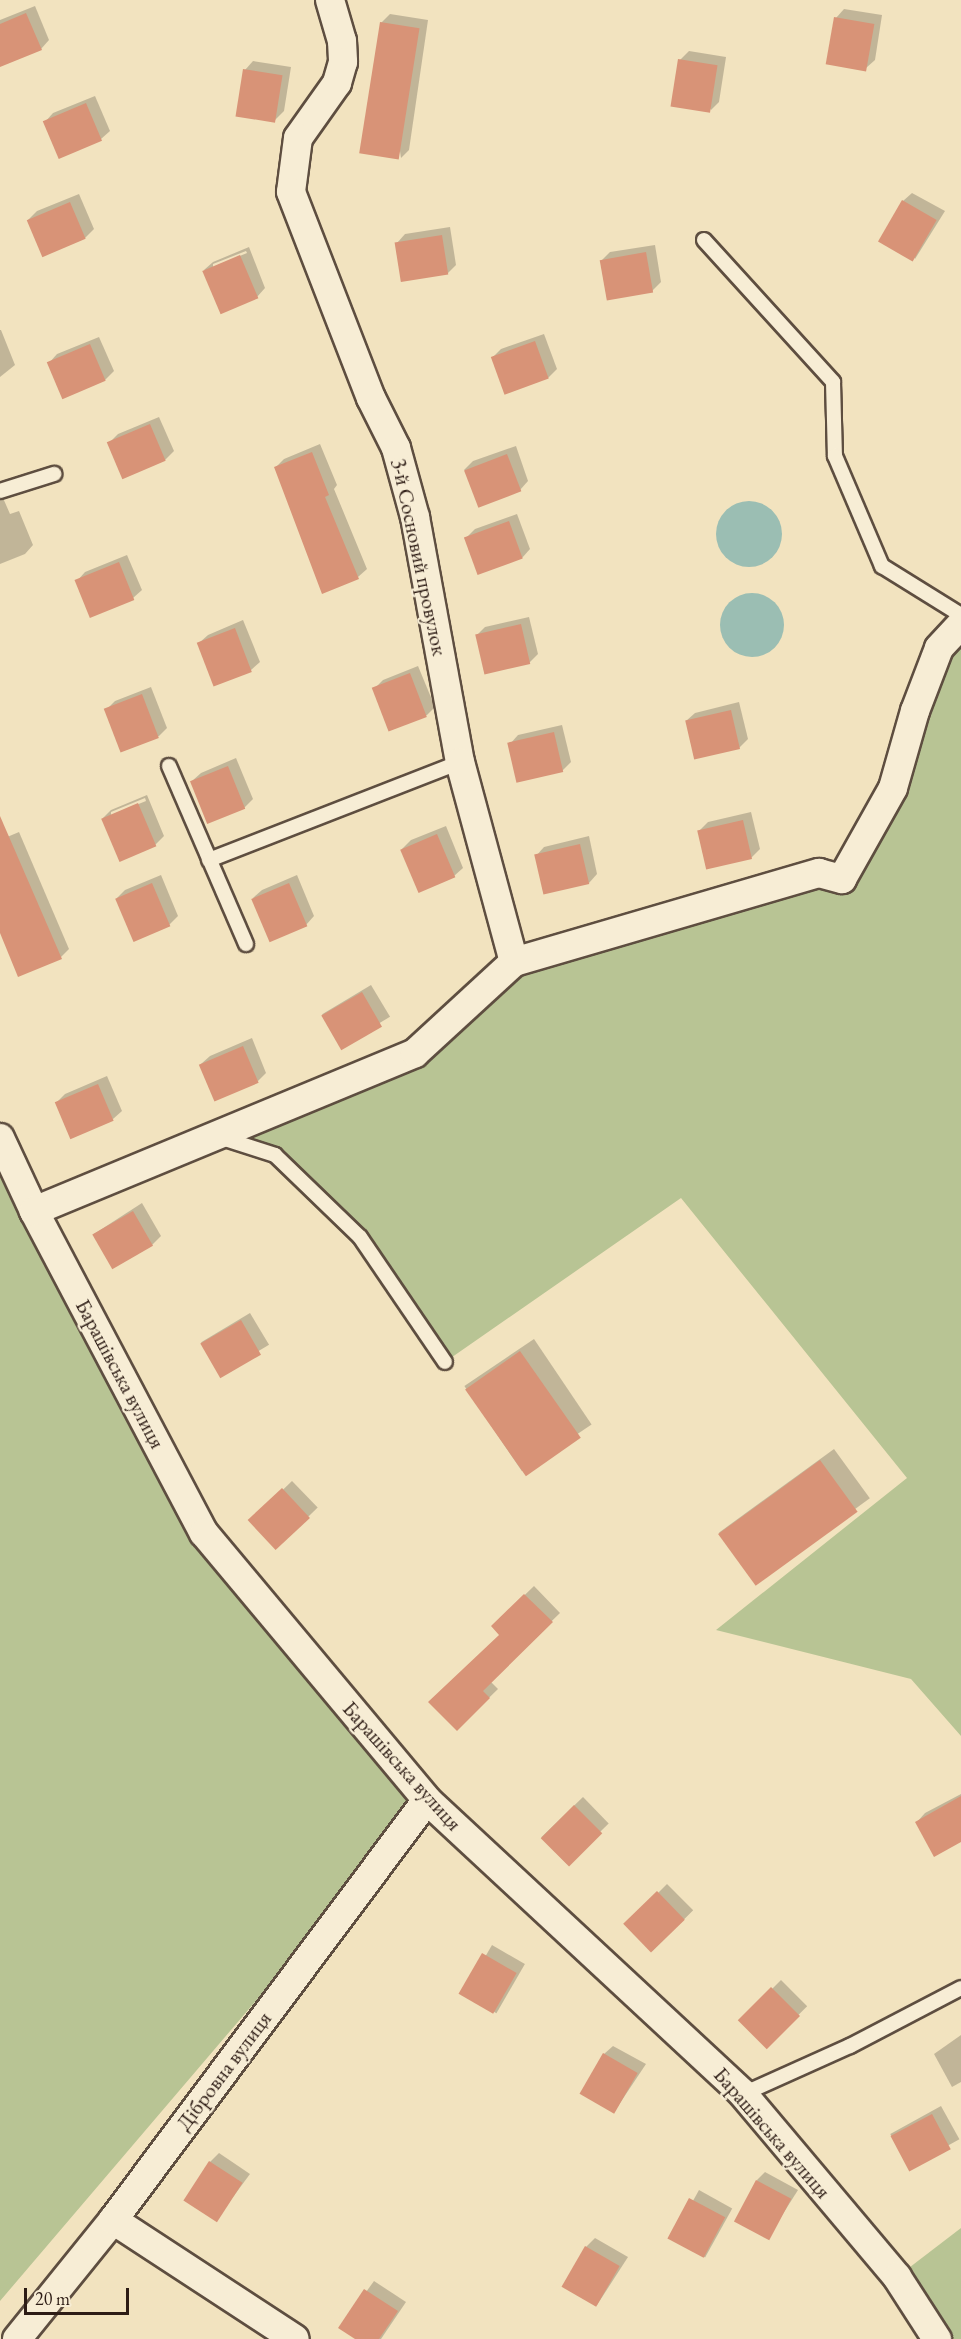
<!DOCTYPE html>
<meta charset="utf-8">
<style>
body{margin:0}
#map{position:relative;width:961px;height:2339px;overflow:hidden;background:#f2e3bf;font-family:"EB Garamond",serif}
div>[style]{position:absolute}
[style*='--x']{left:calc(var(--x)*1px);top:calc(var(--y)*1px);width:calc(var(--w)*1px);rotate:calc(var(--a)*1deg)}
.green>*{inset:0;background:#b8c494}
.water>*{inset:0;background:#9bbeb3}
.round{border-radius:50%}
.shadow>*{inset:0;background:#0003;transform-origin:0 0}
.building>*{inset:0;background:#d89377;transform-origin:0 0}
.roads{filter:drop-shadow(2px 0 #5e4e40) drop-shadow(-2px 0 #5e4e40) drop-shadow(0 2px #5e4e40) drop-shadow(0 -2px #5e4e40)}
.lane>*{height:14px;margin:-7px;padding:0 7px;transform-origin:7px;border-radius:7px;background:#f7edd5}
.street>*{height:28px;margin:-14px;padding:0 14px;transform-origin:14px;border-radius:14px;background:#f7edd5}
span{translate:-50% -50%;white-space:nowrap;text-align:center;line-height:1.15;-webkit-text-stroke:4.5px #f7edd5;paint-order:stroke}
.street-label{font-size:21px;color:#2d1c15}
.scale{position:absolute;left:24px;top:2288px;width:105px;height:27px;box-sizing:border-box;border:3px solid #2d1c15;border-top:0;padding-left:8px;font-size:18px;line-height:21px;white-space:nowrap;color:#2d1c15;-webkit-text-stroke:4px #f7edd5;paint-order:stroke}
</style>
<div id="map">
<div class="green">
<i style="clip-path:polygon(961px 624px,961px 1736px,911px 1679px,716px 1630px,907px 1478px,681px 1198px,445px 1362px,360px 1237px,275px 1155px,214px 1135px,415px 1053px,514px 962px,819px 873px,865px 840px)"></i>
<i style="clip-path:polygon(0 1139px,204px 1533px,427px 1800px,0 2301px)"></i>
<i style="clip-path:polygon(961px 2228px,961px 2339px,937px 2339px,897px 2277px)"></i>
</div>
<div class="water">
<i class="round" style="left:716px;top:501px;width:66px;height:66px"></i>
<i class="round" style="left:720px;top:593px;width:64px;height:64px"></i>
</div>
<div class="shadow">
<i style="clip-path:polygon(35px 6px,49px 40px,41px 49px,0 66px,0 20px)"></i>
<i style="clip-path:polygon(844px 9px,882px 15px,875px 60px,866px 68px,836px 18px)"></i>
<i style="clip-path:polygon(390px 14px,428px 20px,409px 150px,401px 158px,381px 23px)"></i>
<i style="clip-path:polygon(689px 51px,726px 57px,719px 102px,711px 110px,680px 60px)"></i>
<i style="clip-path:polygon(253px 61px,291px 67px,284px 111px,275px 120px,245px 70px)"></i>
<i style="clip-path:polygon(95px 96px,110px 131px,101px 139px,45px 122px,53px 113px)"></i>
<i style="clip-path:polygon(912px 193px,945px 211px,915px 259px,903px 201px)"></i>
<i style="clip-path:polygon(79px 194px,94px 229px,85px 238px,28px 220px,37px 211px)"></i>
<i style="clip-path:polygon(450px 227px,456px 265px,448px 273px,397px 243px,405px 234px)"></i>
<i style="clip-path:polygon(655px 245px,661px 282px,652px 291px,601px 261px,610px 252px)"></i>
<i style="clip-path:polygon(evenodd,249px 247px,265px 288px,257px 297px,204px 270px,213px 262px,249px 247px,246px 251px,247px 253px,213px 267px,213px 264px,246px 251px)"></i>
<i style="clip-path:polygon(1px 330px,15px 365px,0 377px,0 330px)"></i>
<i style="clip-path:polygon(544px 334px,557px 369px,548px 378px,492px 358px,501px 349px)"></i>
<i style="clip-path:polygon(99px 337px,114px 371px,105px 380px,49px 363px,57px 354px)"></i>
<i style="clip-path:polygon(159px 417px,174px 451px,165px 460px,109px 443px,118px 434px)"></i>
<i style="clip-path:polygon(320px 444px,337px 485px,334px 489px,367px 569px,358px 577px,276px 467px,284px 459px)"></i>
<i style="clip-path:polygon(516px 446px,528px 481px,520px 490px,464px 470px,473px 461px)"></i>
<i style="clip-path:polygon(0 491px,10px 514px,19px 511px,33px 545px,25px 554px,0 564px)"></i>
<i style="clip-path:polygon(517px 514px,530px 549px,522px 558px,466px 538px,475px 529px)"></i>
<i style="clip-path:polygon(127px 555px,142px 590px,133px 598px,92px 616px,77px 581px,85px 572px)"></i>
<i style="clip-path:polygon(529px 617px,538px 654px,529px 663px,476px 636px,485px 627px)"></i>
<i style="clip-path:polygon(243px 620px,260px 662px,251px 670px,216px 685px,199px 643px,208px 635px)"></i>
<i style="clip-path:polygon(418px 666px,435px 707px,427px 715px,391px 730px,374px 689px,383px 680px)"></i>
<i style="clip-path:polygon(151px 687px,167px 728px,159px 736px,123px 751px,106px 710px,115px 701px)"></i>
<i style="clip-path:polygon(739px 702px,748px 739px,739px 748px,686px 721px,695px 713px)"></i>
<i style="clip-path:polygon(562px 725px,571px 762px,562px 771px,510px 744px,518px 735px)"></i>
<i style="clip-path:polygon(236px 758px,253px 799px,244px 808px,192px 781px,201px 773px)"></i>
<i style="clip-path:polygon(evenodd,147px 795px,164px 836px,155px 845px,103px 818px,111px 810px,147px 795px,145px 798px,146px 801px,111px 815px,111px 812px,145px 798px)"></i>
<i style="clip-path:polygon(751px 812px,760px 849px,751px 858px,699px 831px,708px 822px)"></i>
<i style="clip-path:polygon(446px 826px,463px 868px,454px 876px,402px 849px,411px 840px)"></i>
<i style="clip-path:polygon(19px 832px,69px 949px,61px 957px,0 931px,0 840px)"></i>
<i style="clip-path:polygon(589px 836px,597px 874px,589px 883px,536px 856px,544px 847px)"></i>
<i style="clip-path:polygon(161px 875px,178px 916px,169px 925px,117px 898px,125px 890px)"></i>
<i style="clip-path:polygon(297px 875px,314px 916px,306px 925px,253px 898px,262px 890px)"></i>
<i style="left:371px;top:985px;width:37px;height:57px;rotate:59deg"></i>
<i style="clip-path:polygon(252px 1038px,266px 1073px,258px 1081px,201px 1064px,210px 1056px)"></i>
<i style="clip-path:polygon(107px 1076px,122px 1111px,113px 1119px,57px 1102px,65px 1094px)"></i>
<i style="clip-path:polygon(142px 1203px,161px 1236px,152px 1245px,94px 1234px)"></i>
<i style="left:250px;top:1313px;width:37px;height:57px;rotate:59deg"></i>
<i style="left:534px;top:1339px;width:103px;height:84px;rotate:56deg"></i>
<i style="left:834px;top:1449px;width:61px;height:142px;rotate:54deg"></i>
<i style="left:292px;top:1481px;width:37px;height:57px;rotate:46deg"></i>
<i style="clip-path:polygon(534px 1586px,560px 1613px,490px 1681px,498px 1689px,457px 1729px,501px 1634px,493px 1626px)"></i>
<i style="clip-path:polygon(961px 1794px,961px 1840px,917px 1822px,925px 1813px)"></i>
<i style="left:583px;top:1797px;width:37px;height:58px;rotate:46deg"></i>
<i style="left:667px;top:1884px;width:37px;height:58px;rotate:45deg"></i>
<i style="left:492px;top:1945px;width:38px;height:57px;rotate:30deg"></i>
<i style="left:781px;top:1980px;width:37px;height:57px;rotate:45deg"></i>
<i style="clip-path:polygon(961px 2035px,961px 2082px,952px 2087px,934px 2054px)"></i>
<i style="clip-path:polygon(613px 2046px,646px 2064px,614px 2112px,604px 2054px)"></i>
<i style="left:941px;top:2106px;width:38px;height:58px;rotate:61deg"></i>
<i style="clip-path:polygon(219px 2153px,250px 2174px,216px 2220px,210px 2162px)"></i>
<i style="clip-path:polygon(765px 2172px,798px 2190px,767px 2239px,757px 2180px)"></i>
<i style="left:699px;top:2190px;width:38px;height:56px;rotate:29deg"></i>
<i style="clip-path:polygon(595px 2238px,628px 2257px,597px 2305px,586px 2247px)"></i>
<i style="clip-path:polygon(374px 2281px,406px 2302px,381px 2339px,357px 2339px,340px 2328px)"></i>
</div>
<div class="building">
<i style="clip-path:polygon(26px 13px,42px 50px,0 67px,0 24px)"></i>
<i style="left:834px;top:17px;width:41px;height:48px;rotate:10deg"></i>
<i style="left:380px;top:22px;width:40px;height:133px;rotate:9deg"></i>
<i style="left:678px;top:59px;width:40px;height:48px;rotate:9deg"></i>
<i style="left:243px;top:69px;width:40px;height:48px;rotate:9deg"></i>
<i style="left:86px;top:103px;width:41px;height:47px;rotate:67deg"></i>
<i style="left:902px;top:200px;width:40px;height:48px;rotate:30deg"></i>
<i style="left:70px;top:202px;width:40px;height:47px;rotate:67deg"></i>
<i style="left:442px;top:235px;width:40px;height:48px;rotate:81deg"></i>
<i style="left:646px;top:252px;width:41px;height:47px;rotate:80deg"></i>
<i style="left:240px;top:255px;width:47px;height:41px;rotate:67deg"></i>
<i style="left:535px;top:341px;width:40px;height:47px;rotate:70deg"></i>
<i style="left:90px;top:344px;width:40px;height:47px;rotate:67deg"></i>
<i style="left:150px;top:424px;width:40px;height:47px;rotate:67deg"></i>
<i style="clip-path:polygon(312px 452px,329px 495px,325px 497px,359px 579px,322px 594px,274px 467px)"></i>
<i style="left:507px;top:454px;width:40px;height:46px;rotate:69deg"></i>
<i style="left:509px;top:521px;width:40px;height:48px;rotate:70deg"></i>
<i style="left:119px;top:562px;width:41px;height:48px;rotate:68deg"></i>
<i style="left:521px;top:624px;width:41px;height:47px;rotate:77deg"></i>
<i style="left:235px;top:628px;width:47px;height:41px;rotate:69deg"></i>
<i style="left:410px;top:673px;width:47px;height:41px;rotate:69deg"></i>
<i style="left:142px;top:694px;width:47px;height:41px;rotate:69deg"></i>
<i style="left:731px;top:710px;width:40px;height:47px;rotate:77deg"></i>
<i style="left:554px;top:732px;width:41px;height:48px;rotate:77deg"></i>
<i style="left:228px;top:766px;width:46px;height:41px;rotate:68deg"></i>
<i style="left:138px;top:803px;width:47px;height:40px;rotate:67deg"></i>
<i style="clip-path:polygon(0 816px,62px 959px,18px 977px,0 933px)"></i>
<i style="left:743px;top:820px;width:40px;height:47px;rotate:77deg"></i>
<i style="left:437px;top:834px;width:47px;height:40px;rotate:67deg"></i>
<i style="left:580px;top:844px;width:41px;height:47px;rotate:77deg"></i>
<i style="left:152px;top:883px;width:47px;height:40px;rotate:67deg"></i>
<i style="left:289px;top:883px;width:47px;height:41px;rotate:67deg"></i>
<i style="left:362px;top:992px;width:40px;height:47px;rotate:60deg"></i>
<i style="left:243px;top:1046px;width:40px;height:48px;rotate:67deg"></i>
<i style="left:98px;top:1084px;width:40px;height:47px;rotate:67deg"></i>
<i style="left:133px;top:1211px;width:40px;height:47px;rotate:60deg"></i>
<i style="left:241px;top:1320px;width:40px;height:47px;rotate:60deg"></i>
<i style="left:520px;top:1351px;width:106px;height:67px;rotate:55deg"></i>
<i style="left:820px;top:1460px;width:64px;height:126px;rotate:54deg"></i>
<i style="left:282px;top:1488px;width:41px;height:47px;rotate:47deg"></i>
<i style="clip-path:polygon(524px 1594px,553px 1622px,483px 1691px,490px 1698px,457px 1731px,428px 1702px,499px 1635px,491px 1626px)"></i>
<i style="clip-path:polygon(961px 1796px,961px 1842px,934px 1857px,915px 1822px)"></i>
<i style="left:574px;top:1805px;width:40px;height:47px;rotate:45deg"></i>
<i style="left:657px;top:1891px;width:40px;height:47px;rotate:46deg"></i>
<i style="left:482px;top:1953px;width:40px;height:47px;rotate:30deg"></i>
<i style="left:771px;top:1987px;width:41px;height:47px;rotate:45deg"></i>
<i style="left:603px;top:2053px;width:40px;height:47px;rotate:30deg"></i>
<i style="left:932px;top:2114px;width:40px;height:47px;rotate:62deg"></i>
<i style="left:209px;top:2161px;width:40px;height:47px;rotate:33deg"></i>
<i style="left:756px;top:2180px;width:40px;height:47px;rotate:28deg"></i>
<i style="left:689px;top:2198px;width:41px;height:46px;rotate:28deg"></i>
<i style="left:585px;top:2246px;width:40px;height:47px;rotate:30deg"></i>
<i style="clip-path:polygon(364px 2289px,398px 2311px,379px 2339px,355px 2339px,338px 2328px)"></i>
</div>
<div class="roads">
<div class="lane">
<i style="--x:704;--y:240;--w:192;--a:47.7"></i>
<i style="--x:833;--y:382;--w:74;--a:88.5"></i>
<i style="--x:835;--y:456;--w:120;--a:66.9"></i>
<i style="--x:882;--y:566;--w:93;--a:31.8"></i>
<i style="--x:0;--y:491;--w:57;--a:-17.5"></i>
<i style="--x:169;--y:766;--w:194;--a:66.6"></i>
<i style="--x:209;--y:860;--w:269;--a:-21.3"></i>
<i style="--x:219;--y:1137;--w:59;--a:17.8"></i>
<i style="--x:275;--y:1155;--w:118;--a:44"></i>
<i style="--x:360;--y:1237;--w:151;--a:55.8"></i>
<i style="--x:743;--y:2094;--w:117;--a:-24.2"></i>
<i style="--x:850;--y:2046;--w:125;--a:-27.6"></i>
</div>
<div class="street">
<i style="--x:330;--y:0;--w:43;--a:73.7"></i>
<i style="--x:342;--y:41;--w:21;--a:87"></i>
<i style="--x:343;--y:62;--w:22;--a:106"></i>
<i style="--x:337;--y:83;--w:67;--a:125.3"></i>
<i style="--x:298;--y:138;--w:54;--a:97.4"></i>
<i style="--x:291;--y:192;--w:221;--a:68.8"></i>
<i style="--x:371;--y:398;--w:56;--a:63.4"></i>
<i style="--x:396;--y:448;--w:72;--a:74.6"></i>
<i style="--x:415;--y:517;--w:249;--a:79.6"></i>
<i style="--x:460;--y:762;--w:207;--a:74.9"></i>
<i style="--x:0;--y:1138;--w:81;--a:65"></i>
<i style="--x:34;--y:1211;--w:364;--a:62.2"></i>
<i style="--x:204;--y:1533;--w:348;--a:50.1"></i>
<i style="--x:427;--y:1800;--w:432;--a:42.9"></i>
<i style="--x:743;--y:2094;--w:239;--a:49.9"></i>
<i style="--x:897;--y:2277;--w:74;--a:57.2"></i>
<i style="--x:34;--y:1211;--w:412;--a:-22.5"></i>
<i style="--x:415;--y:1053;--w:134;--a:-42.6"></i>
<i style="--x:514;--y:962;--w:318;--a:-16.3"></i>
<i style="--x:819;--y:873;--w:24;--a:15"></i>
<i style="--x:842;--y:879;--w:104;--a:-60.7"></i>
<i style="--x:893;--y:788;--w:80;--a:-74.1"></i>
<i style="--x:915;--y:711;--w:67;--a:-69.1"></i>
<i style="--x:939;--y:648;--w:33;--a:-47"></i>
<i style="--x:113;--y:2220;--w:217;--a:33.2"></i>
<i style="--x:17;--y:2339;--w:153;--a:-51.1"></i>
<i style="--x:113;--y:2220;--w:524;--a:-53.22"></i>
</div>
</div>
<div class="street-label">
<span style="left:419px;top:557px;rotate:78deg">3-й Сосновий провулок</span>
<span style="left:120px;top:1374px;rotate:62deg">Барашівська вулиця</span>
<span style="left:402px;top:1766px;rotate:48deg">Барашівська вулиця</span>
<span style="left:224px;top:2071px;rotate:-53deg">Дібровна вулиця</span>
<span style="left:772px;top:2133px;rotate:49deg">Барашівська вулиця</span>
</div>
<div class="scale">20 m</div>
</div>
